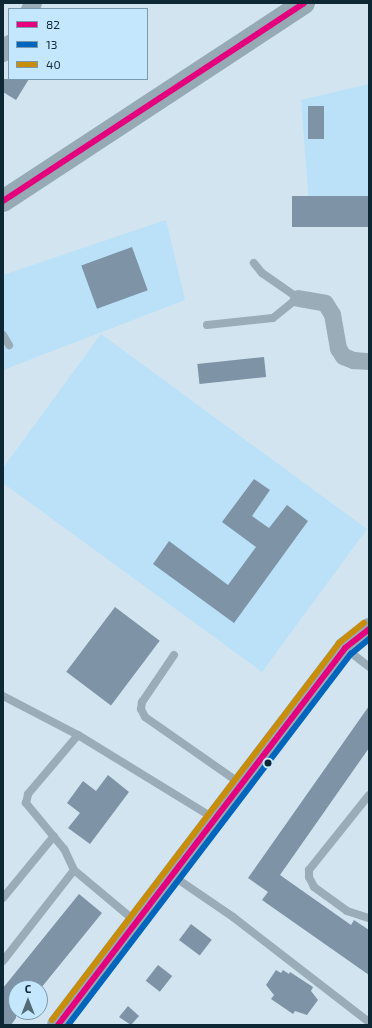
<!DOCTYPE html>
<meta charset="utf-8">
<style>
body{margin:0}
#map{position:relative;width:372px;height:1028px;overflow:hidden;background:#d1e4f0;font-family:"Exo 2",sans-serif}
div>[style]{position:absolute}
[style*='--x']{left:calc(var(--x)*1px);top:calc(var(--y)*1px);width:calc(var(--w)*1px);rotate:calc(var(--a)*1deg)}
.built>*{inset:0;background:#bae1f8}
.building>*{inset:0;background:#7e93a6;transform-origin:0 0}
.lane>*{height:8px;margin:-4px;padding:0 4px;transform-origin:4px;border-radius:4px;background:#99acb7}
.street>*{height:17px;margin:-8.5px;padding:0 8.5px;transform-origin:8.5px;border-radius:8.5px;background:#99acb7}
.secondary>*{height:22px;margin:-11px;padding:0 11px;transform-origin:11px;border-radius:11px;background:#96aab6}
.bus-1>*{height:6px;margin:-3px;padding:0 3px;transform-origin:3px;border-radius:3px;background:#e5007d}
.bus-2>*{height:6px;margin:-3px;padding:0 3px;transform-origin:3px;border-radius:3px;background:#0065bd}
.bus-3>*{height:6px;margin:-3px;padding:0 3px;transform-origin:3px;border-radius:3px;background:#c88d0a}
.dots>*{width:11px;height:11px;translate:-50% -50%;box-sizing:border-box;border:2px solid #c4e7fd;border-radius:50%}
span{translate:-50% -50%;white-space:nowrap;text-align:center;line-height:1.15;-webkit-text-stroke:4px #c4e7fd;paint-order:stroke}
.frame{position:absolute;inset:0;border:4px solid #0e2734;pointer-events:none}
.legend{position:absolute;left:8px;top:8px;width:140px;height:72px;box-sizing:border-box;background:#c4e7fd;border:1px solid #7b9aad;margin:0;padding:5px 7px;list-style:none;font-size:12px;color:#0e2734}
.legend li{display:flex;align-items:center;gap:8px;height:20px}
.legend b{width:20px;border:1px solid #7b9aad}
.north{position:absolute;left:8px;top:980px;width:40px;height:40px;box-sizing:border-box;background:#c4e7fd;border:1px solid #7b9aad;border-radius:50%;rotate:0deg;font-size:11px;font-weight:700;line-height:16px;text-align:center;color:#0e2734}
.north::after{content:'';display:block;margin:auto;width:14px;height:18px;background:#526976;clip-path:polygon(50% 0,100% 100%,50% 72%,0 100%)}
</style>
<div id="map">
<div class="built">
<i style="clip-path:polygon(369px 84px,369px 213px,310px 217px,301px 100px)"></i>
<i style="clip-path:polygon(166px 220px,185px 300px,3px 370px,3px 275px)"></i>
<i style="clip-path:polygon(101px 334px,367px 529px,262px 672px,3px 483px,3px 468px)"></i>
</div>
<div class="building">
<i style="clip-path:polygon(3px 79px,29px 79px,16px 100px,3px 92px)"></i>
<i style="left:308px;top:106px;width:16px;height:33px"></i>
<i style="left:292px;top:196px;width:77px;height:31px"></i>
<i style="left:132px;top:247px;width:46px;height:54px;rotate:70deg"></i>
<i style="left:264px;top:357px;width:20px;height:67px;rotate:84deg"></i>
<i style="clip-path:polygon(254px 479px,270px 490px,252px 516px,269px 528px,287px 505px,308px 521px,234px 623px,153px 564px,169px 541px,228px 585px,256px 547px,222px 522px)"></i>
<i style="left:115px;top:607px;width:56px;height:81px;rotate:37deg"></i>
<i style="clip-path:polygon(369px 706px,369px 748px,280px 875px,351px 925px,354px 920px,369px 930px,369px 975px,262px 900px,268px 892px,248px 878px)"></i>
<i style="clip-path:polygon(108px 775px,129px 792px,90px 844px,68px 828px,80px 813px,67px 803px,83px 781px,96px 791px)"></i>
<i style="clip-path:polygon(79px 894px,102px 913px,41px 988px,16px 988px,16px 1018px,11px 1025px,3px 1025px,3px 988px)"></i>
<i style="left:191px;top:924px;width:26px;height:20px;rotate:37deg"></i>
<i style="left:158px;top:965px;width:18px;height:20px;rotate:38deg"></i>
<i style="clip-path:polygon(276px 970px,281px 973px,283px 970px,289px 974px,290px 972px,313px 987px,311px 991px,318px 1000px,307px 1015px,295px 1011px,293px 1014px,271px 999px,274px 995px,266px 985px)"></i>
<i style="clip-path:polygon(128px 1006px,139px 1016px,131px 1025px,119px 1017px)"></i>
</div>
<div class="lane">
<i style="--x:207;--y:325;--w:66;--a:-6.1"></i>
<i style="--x:273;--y:318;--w:32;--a:-39"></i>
<i style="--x:298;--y:298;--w:44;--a:-145.2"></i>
<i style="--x:262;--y:273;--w:13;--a:-129"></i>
<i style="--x:3;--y:335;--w:12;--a:59"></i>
<i style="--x:345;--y:648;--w:31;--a:38"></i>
<i style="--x:174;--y:655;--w:57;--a:124.2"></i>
<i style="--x:142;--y:702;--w:7;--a:98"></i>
<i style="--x:141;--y:709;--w:9;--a:63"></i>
<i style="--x:145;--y:717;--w:117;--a:34.9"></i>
<i style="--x:3;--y:696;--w:85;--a:27.5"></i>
<i style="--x:78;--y:735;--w:161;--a:31.5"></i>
<i style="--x:369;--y:795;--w:96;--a:128.7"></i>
<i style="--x:309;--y:870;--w:7;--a:90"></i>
<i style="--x:309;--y:877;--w:11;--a:63"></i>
<i style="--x:314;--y:887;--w:41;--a:36"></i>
<i style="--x:347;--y:911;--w:23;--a:18"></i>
<i style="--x:74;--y:870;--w:23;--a:-115"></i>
<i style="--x:64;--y:849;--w:60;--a:-129.6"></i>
<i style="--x:26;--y:803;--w:9;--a:-77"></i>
<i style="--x:28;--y:794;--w:77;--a:-49.7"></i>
<i style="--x:173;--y:876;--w:73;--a:34.3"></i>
<i style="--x:233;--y:917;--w:172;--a:37.7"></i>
<i style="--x:3;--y:898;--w:80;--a:-50.6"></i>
<i style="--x:3;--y:961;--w:115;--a:-52"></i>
<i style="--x:74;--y:870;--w:80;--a:39.9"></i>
</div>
<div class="street">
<i style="--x:29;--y:9;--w:7;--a:-56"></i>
<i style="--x:3;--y:53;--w:12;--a:-59"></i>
<i style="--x:298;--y:298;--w:27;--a:10"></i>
<i style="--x:325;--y:303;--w:13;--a:58"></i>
<i style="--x:332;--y:314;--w:35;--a:80"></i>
<i style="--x:338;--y:348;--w:9;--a:58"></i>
<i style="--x:343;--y:356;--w:11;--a:22"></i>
<i style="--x:353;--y:360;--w:16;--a:4"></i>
</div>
<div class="secondary">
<i style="--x:3;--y:201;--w:360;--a:-33.3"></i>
<i style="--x:58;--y:1025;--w:474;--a:-52.7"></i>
<i style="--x:345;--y:648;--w:31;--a:-38"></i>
</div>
<div class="bus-1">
<i style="--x:3;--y:201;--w:360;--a:-33.3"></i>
<i style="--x:58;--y:1025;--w:474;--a:-52.7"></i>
<i style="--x:345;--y:648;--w:31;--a:-38"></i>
</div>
<div class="bus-2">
<i style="--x:68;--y:1025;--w:467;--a:-52.7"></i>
<i style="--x:351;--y:654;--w:23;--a:-40"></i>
</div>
<div class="bus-3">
<i style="--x:52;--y:1020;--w:474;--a:-52.7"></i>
<i style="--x:339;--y:643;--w:32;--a:-39"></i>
</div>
<div class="dots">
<i style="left:268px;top:763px;background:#0e2734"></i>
</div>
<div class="frame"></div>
<ul class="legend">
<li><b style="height:5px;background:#e5007d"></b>82</li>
<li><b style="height:5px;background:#0065bd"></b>13</li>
<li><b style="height:5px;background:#c88d0a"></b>40</li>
</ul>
<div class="north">С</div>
</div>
